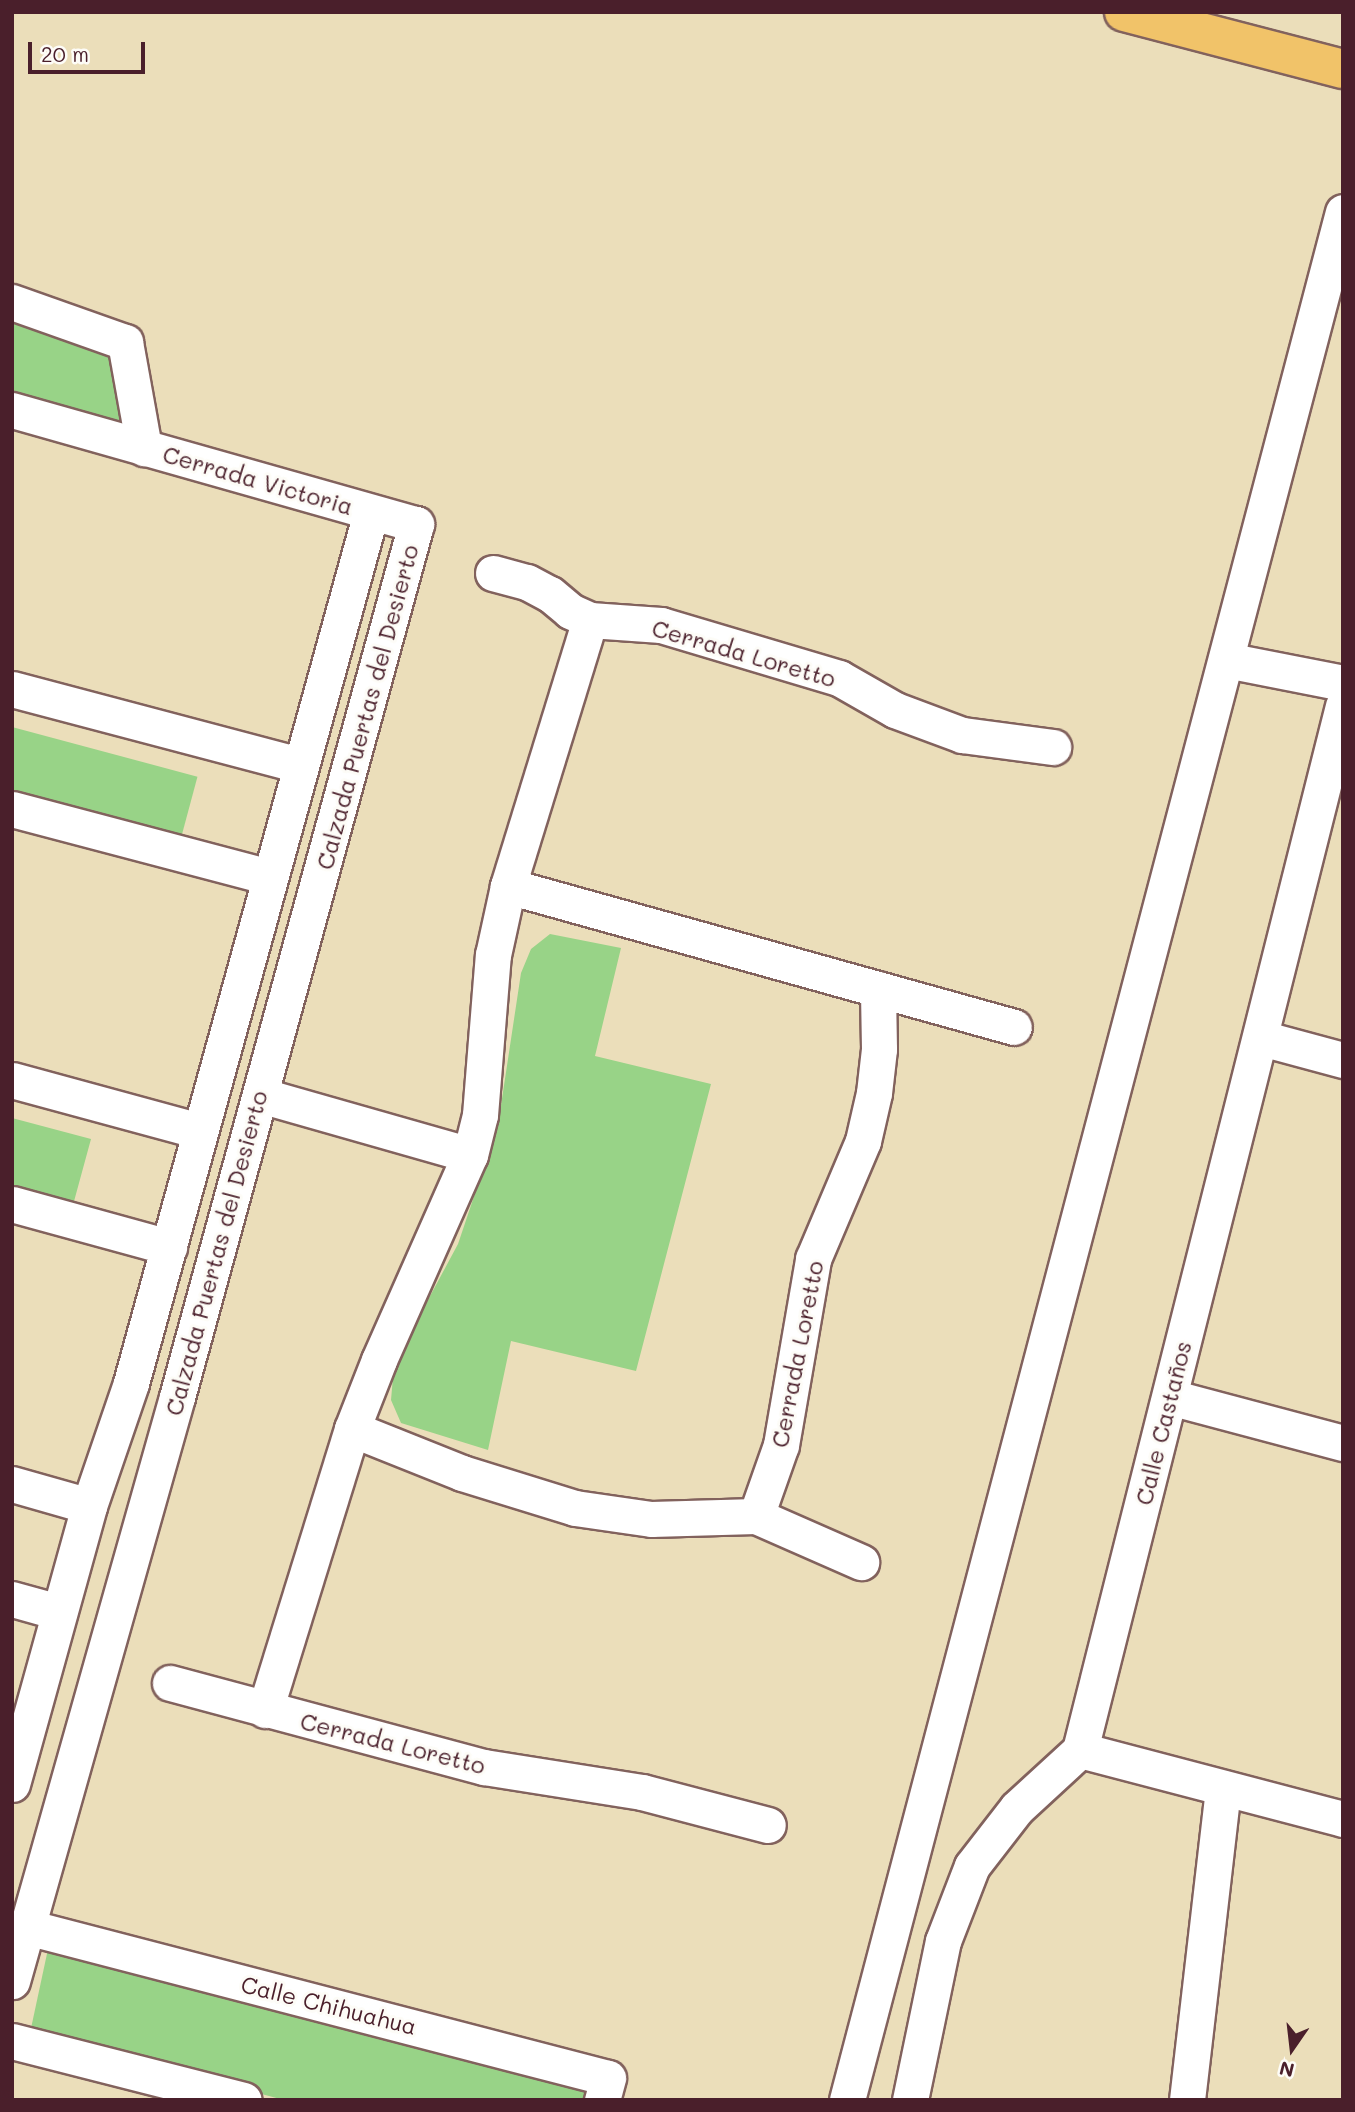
<!DOCTYPE html>
<meta charset="utf-8">
<style>
body{margin:0}
#map{position:relative;width:1355px;height:2112px;overflow:hidden;background:#ebdeba;font-family:Mali,sans-serif}
div>[style]{position:absolute}
[style*='--x']{left:calc(var(--x)*1px);top:calc(var(--y)*1px);width:calc(var(--w)*1px);rotate:calc(var(--a)*1deg)}
.green>*{inset:0;background:#98d387;transform-origin:0 0}
.roads{filter:drop-shadow(2px 0 #82625d) drop-shadow(-2px 0 #82625d) drop-shadow(0 2px #82625d) drop-shadow(0 -2px #82625d)}
.minor>*{height:35px;margin:-17.5px;padding:0 17.5px;transform-origin:17.5px;border-radius:17.5px;background:#fff}
.trunk>*{height:38px;margin:-19px;padding:0 19px;transform-origin:19px;border-radius:19px;background:#f1c369}
span{translate:-50% -50%;white-space:nowrap;text-align:center;line-height:1.15;-webkit-text-stroke:6px #fdfcf7;paint-order:stroke}
.street-label{font-size:23px;color:#4a1f2b}
.frame{position:absolute;inset:0;border:14px solid #4a1f2b;pointer-events:none}
.north{position:absolute;left:1257px;top:2014px;width:70px;height:70px;-webkit-text-stroke:5px #fdfcf7;paint-order:stroke;rotate:194deg;font-size:19px;font-weight:700;line-height:28px;text-align:center;color:#4a1f2b}
.north::after{content:'';display:block;margin:auto;width:24px;height:32px;background:#4a1f2b;clip-path:polygon(50% 0,100% 100%,50% 72%,0 100%)}
.scale{position:absolute;left:28px;top:42px;width:117px;height:32px;box-sizing:border-box;border:4px solid #4a1f2b;border-top:0;padding-left:9px;font-size:21px;line-height:24px;white-space:nowrap;color:#4a1f2b;-webkit-text-stroke:5px #fdfcf7;paint-order:stroke}
</style>
<div id="map">
<div class="green">
<i style="clip-path:polygon(12px 319px,115px 348px,127px 433px,12px 402px)"></i>
<i style="left:12px;top:727px;width:192px;height:71px;rotate:15deg"></i>
<i style="clip-path:polygon(550px 934px,621px 948px,595px 1056px,711px 1084px,636px 1371px,511px 1341px,488px 1450px,401px 1423px,391px 1400px,393px 1377px,422px 1311px,458px 1244px,498px 1125px,521px 973px,531px 949px)"></i>
<i style="clip-path:polygon(12px 1118px,91px 1139px,73px 1205px,12px 1188px)"></i>
<i style="clip-path:polygon(48px 1949px,598px 2082px,593px 2100px,284px 2100px,30px 2033px)"></i>
</div>
<div class="roads">
<div class="minor">
<i style="--x:12;--y:302;--w:120;--a:19.5"></i>
<i style="--x:125;--y:342;--w:108;--a:79.8"></i>
<i style="--x:12;--y:410;--w:420;--a:15.8"></i>
<i style="--x:416;--y:524;--w:905;--a:105.31"></i>
<i style="--x:177;--y:1397;--w:607;--a:105.78"></i>
<i style="--x:493;--y:573;--w:35;--a:15"></i>
<i style="--x:527;--y:582;--w:26;--a:28"></i>
<i style="--x:550;--y:594;--w:26;--a:40"></i>
<i style="--x:570;--y:611;--w:22;--a:24"></i>
<i style="--x:590;--y:620;--w:71;--a:4"></i>
<i style="--x:661;--y:625;--w:186;--a:16.6"></i>
<i style="--x:839;--y:678;--w:64;--a:29.7"></i>
<i style="--x:895;--y:710;--w:72;--a:20.5"></i>
<i style="--x:962;--y:735;--w:92;--a:7.5"></i>
<i style="--x:1226;--y:660;--w:119;--a:11.1"></i>
<i style="--x:12;--y:689;--w:297;--a:14.8"></i>
<i style="--x:12;--y:809;--w:266;--a:14.8"></i>
<i style="--x:508;--y:886;--w:525;--a:15.57"></i>
<i style="--x:1261;--y:1038;--w:85;--a:15"></i>
<i style="--x:12;--y:1080;--w:195;--a:15.2"></i>
<i style="--x:260;--y:1095;--w:218;--a:15.9"></i>
<i style="--x:12;--y:1204;--w:163;--a:15.3"></i>
<i style="--x:1170;--y:1397;--w:179;--a:14.9"></i>
<i style="--x:352;--y:1429;--w:118;--a:21.8"></i>
<i style="--x:462;--y:1473;--w:118;--a:17.2"></i>
<i style="--x:575;--y:1508;--w:77;--a:8.2"></i>
<i style="--x:651;--y:1519;--w:105;--a:-1.6"></i>
<i style="--x:756;--y:1516;--w:115;--a:23.7"></i>
<i style="--x:12;--y:1484;--w:80;--a:15.9"></i>
<i style="--x:756;--y:1516;--w:75;--a:-70.6"></i>
<i style="--x:781;--y:1445;--w:189;--a:-80.2"></i>
<i style="--x:813;--y:1259;--w:128;--a:-67"></i>
<i style="--x:863;--y:1141;--w:49;--a:-77.1"></i>
<i style="--x:874;--y:1093;--w:44;--a:-83.5"></i>
<i style="--x:879;--y:1049;--w:60;--a:-91"></i>
<i style="--x:12;--y:1599;--w:49;--a:15.5"></i>
<i style="--x:170;--y:1683;--w:325;--a:15"></i>
<i style="--x:484;--y:1767;--w:160;--a:9"></i>
<i style="--x:642;--y:1792;--w:130;--a:14.7"></i>
<i style="--x:265;--y:1710;--w:294;--a:-72.8"></i>
<i style="--x:352;--y:1429;--w:74;--a:-68.6"></i>
<i style="--x:379;--y:1360;--w:224;--a:-66.1"></i>
<i style="--x:470;--y:1155;--w:41;--a:-76"></i>
<i style="--x:480;--y:1115;--w:161;--a:-85.4"></i>
<i style="--x:493;--y:955;--w:71;--a:-77.7"></i>
<i style="--x:508;--y:886;--w:278;--a:-72.9"></i>
<i style="--x:1080;--y:1750;--w:272;--a:14.7"></i>
<i style="--x:12;--y:1784;--w:288;--a:-74.5"></i>
<i style="--x:89;--y:1506;--w:130;--a:-71.1"></i>
<i style="--x:131;--y:1383;--w:903;--a:-74.59"></i>
<i style="--x:27;--y:1927;--w:600;--a:14.57"></i>
<i style="--x:608;--y:2078;--w:23;--a:105"></i>
<i style="--x:12;--y:2041;--w:239;--a:14.3"></i>
<i style="--x:847;--y:2100;--w:1952;--a:-75.28"></i>
<i style="--x:910;--y:2100;--w:162;--a:-78.3"></i>
<i style="--x:943;--y:1941;--w:80;--a:-68.9"></i>
<i style="--x:972;--y:1866;--w:73;--a:-52.2"></i>
<i style="--x:1017;--y:1808;--w:86;--a:-42.6"></i>
<i style="--x:1080;--y:1750;--w:1077;--a:-75.86"></i>
<i style="--x:1187;--y:2100;--w:314;--a:-83.4"></i>
</div>
<div class="trunk">
<i style="--x:1124;--y:12;--w:226;--a:14.6"></i>
</div>
</div>
<div class="street-label">
<span style="left:258px;top:480px;rotate:16deg">Cerrada Victoria</span>
<span style="left:744px;top:653px;rotate:16deg">Cerrada Loretto</span>
<span style="left:367px;top:707px;rotate:-75deg">Calzada Puertas del Desierto</span>
<span style="left:216px;top:1253px;rotate:-75deg">Calzada Puertas del Desierto</span>
<span style="left:797px;top:1354px;rotate:-79deg">Cerrada Loretto</span>
<span style="left:1163px;top:1423px;rotate:-76deg">Calle Castaños</span>
<span style="left:393px;top:1743px;rotate:14deg">Cerrada Loretto</span>
<span style="left:329px;top:2005px;rotate:14deg">Calle Chihuahua</span>
</div>
<div class="frame"></div>
<div class="north">N</div>
<div class="scale">20 m</div>
</div>
